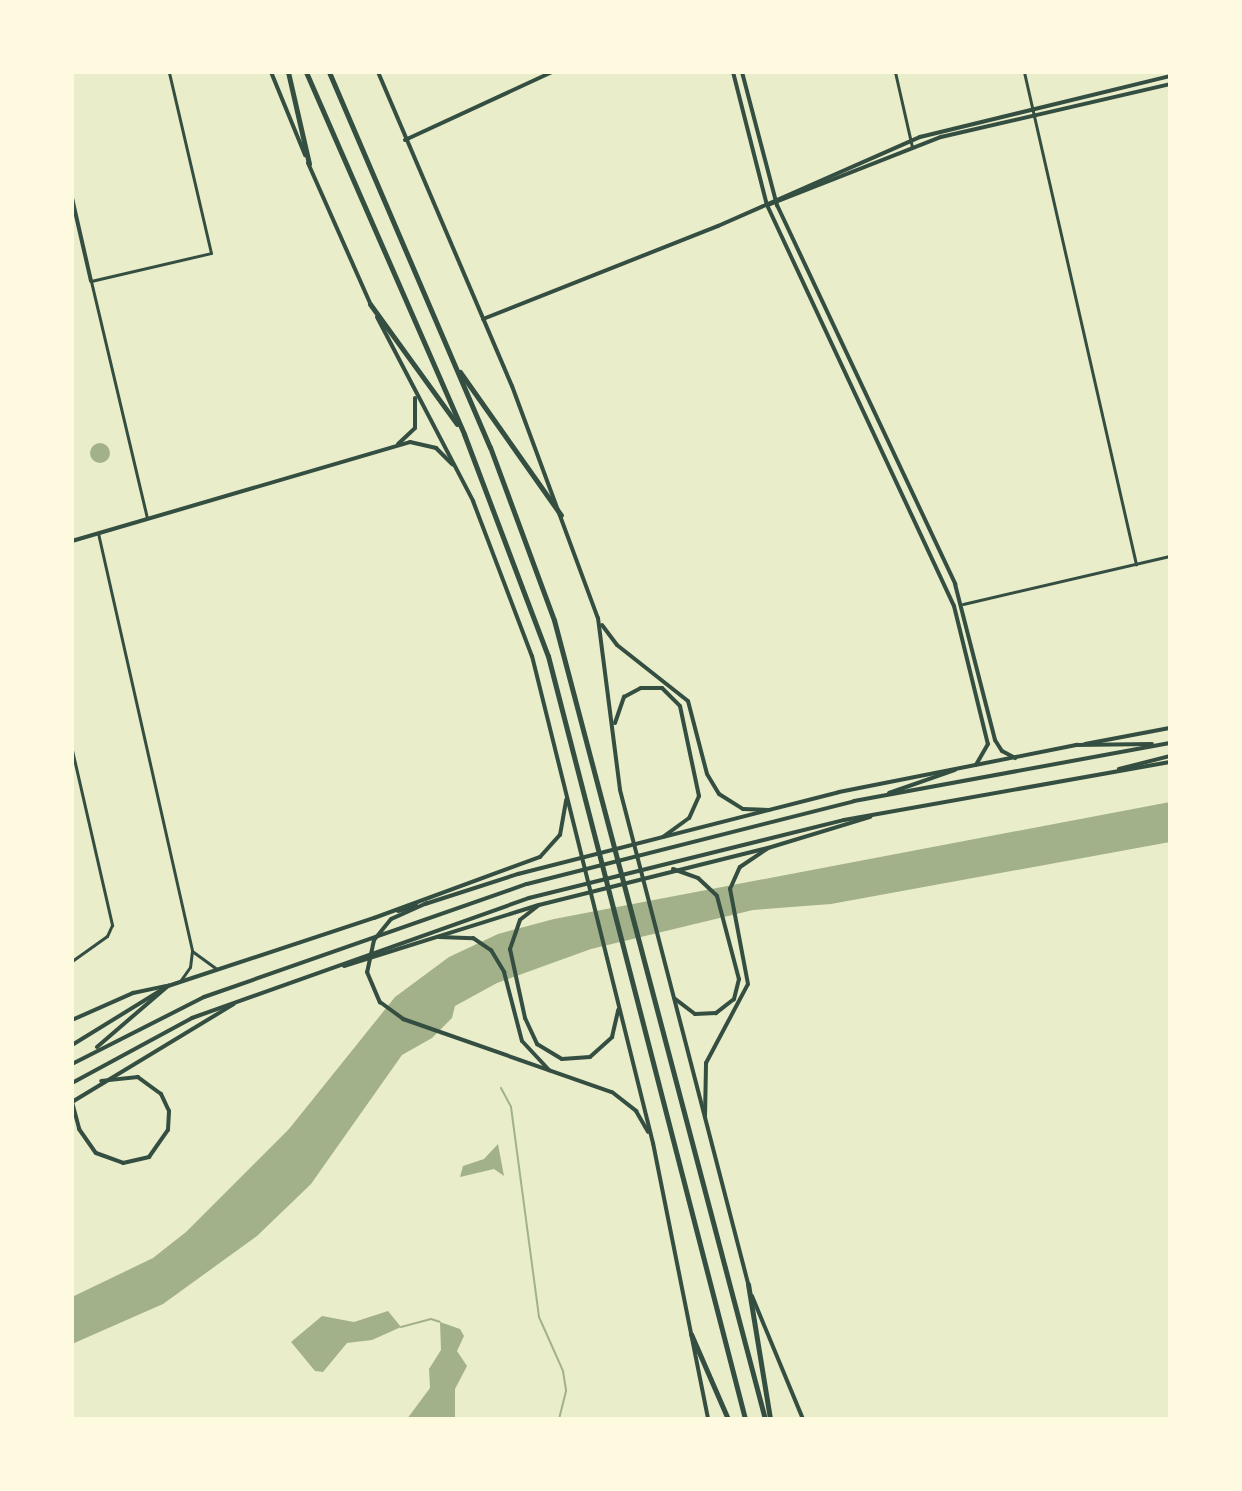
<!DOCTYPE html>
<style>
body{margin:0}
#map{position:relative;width:1242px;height:1491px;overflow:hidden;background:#e9edc9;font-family:Quicksand,sans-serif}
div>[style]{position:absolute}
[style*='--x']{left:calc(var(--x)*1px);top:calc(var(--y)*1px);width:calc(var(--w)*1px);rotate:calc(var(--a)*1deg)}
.water>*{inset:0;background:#a3b18a}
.round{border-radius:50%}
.stream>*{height:2px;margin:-1px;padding:0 1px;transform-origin:1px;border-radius:1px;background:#a3b18a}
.minor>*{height:3px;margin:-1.5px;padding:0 1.5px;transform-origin:1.5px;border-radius:1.5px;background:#344e41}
.tertiary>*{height:4px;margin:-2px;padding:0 2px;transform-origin:2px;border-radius:2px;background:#344e41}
.secondary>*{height:4px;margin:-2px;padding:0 2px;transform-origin:2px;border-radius:2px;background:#344e41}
.primary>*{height:4px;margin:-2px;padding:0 2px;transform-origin:2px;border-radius:2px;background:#344e41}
.trunk>*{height:5px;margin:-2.5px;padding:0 2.5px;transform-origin:2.5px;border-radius:2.5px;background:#344e41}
span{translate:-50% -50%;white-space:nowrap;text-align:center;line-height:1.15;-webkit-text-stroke:8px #fefae0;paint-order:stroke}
.frame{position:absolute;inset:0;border:74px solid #fefae0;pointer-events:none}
</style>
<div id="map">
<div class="water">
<i class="round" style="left:90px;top:443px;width:20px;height:20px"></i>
<i style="clip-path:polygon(1170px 802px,1170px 842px,831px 904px,753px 910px,591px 949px,497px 983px,455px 1006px,452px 1018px,432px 1038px,402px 1055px,311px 1184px,257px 1236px,163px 1304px,72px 1344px,72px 1297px,153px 1258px,186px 1232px,289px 1129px,395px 997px,449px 957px,498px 934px,554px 919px)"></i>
<i style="clip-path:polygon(498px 1144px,504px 1176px,494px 1169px,460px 1177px,463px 1166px,484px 1159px)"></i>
<i style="clip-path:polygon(388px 1311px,401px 1327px,372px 1340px,347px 1343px,323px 1372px,315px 1371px,291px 1342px,322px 1316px,354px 1322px)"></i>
<i style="clip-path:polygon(440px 1322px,460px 1329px,464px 1336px,457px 1351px,467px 1366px,455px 1389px,455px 1419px,407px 1419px,430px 1388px,429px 1369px,441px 1350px)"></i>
</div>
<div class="stream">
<i style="--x:501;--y:1088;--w:21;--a:62"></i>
<i style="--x:511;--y:1107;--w:212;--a:82.4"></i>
<i style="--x:539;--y:1317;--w:59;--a:66"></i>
<i style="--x:563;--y:1371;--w:20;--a:81"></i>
<i style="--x:566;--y:1391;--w:29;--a:104"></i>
<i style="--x:401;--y:1327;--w:31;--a:-15"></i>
<i style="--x:431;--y:1319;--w:9;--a:18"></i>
</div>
<div class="minor">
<i style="--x:895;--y:72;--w:77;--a:77.2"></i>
<i style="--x:1024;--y:72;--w:505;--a:77.18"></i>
<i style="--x:147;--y:518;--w:244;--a:-103.3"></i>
<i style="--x:91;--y:281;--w:123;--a:-13.1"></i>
<i style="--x:211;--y:253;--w:186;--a:-103.1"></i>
<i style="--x:98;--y:533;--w:428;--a:77.3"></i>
<i style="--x:192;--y:951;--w:16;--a:97"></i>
<i style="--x:190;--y:967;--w:16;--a:125"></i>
<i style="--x:963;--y:604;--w:212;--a:-13.1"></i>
<i style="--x:72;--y:750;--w:180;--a:77.1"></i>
<i style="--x:112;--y:925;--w:12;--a:114"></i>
<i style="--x:107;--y:936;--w:43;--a:144.5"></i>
<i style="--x:192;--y:951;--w:31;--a:36"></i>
</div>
<div class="tertiary">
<i style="--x:405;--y:140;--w:162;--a:-24.8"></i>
<i style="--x:72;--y:198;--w:85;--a:77.1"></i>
<i style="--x:768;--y:205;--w:186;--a:-21.5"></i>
<i style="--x:941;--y:137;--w:235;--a:-13"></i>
<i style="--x:483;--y:319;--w:253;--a:-21.6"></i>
<i style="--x:718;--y:226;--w:221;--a:-23.8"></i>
<i style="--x:920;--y:137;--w:257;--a:-13.7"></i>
</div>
<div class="secondary">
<i style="--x:733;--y:72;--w:137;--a:75.7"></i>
<i style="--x:767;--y:205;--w:442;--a:65"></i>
<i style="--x:954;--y:606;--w:142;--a:76.2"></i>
<i style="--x:988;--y:744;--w:24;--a:120"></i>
<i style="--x:742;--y:72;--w:138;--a:75.3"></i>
<i style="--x:777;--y:205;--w:419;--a:64.8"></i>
<i style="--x:955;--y:584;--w:161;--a:75.6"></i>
<i style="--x:995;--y:740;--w:13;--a:58"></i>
<i style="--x:1002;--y:751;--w:15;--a:28"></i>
<i style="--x:398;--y:444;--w:23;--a:-43"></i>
<i style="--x:415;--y:428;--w:30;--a:-90"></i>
<i style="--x:72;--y:541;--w:352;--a:-16.3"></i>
<i style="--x:410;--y:442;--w:27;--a:13"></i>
<i style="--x:436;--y:448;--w:23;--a:45"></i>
<i style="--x:1085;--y:744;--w:86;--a:-10.7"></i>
<i style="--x:425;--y:904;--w:98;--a:-17.9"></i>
<i style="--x:518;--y:874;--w:331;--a:-14.3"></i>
<i style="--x:839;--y:792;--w:243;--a:-11.2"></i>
<i style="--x:398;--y:911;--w:19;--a:-16"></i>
<i style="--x:344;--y:966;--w:204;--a:-17.4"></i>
<i style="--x:539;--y:905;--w:236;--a:-14"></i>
<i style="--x:768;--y:848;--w:107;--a:-16.9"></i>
<i style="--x:72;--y:1020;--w:67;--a:-23.9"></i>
<i style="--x:133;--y:993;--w:33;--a:-12"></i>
<i style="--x:72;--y:1045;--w:113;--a:-31.6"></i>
<i style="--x:168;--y:986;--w:217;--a:-18.3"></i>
<i style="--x:72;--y:1102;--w:28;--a:75"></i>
<i style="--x:79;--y:1129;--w:29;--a:55"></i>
<i style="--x:96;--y:1153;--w:29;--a:20"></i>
<i style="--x:123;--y:1163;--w:27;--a:-13"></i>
<i style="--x:149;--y:1157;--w:33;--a:-55"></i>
<i style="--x:168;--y:1130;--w:19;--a:-87"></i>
<i style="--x:169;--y:1111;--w:19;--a:-115"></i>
<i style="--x:161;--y:1094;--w:29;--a:-144"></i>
<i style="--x:138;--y:1077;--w:37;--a:174"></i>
<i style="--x:72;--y:1102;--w:189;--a:-31.2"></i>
<i style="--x:72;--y:1144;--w:37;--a:90"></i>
</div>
<div class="primary">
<i style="--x:271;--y:72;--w:90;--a:67.7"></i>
<i style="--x:378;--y:72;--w:341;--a:66.9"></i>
<i style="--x:512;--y:386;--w:247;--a:69.7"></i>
<i style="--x:598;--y:618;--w:173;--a:82.7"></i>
<i style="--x:620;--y:790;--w:509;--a:75.45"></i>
<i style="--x:308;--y:163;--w:155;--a:66.1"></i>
<i style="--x:377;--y:317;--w:208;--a:62.4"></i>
<i style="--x:473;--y:501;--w:166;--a:69.2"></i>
<i style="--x:532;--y:656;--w:502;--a:76.05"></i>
<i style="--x:653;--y:1143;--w:281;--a:78.7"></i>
<i style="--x:602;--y:625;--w:25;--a:53"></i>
<i style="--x:617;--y:645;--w:90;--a:38.3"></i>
<i style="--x:688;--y:701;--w:75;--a:75.4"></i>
<i style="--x:707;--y:774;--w:23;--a:59"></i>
<i style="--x:719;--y:794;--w:28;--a:32"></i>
<i style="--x:743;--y:809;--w:26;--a:2"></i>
<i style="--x:615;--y:723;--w:28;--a:-71"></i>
<i style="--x:624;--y:697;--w:19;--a:-28"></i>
<i style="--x:641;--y:688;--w:21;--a:0"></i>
<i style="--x:662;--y:688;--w:25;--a:45"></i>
<i style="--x:680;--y:706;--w:92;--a:78.1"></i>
<i style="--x:699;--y:796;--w:24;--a:114"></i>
<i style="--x:689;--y:818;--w:32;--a:144"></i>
<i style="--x:1076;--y:745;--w:76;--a:-0.8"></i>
<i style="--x:1119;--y:769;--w:53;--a:-14.3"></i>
<i style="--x:889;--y:793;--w:70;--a:-19.2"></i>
<i style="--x:673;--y:869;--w:27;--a:20"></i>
<i style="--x:698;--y:878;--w:26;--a:43"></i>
<i style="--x:717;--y:896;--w:86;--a:75.2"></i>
<i style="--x:739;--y:979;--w:21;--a:104"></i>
<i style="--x:734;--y:999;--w:23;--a:142"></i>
<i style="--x:716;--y:1013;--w:21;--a:177"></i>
<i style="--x:695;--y:1014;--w:25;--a:-143"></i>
<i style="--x:427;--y:903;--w:39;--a:156"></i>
<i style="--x:391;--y:919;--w:27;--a:129"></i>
<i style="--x:374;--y:940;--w:33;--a:102"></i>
<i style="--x:367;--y:972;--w:33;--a:67"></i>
<i style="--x:380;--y:1002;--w:29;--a:36"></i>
<i style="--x:403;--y:1019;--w:221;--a:19.3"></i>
<i style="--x:612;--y:1092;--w:31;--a:38"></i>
<i style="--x:636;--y:1111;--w:24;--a:60"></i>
<i style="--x:539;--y:905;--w:24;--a:142"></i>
<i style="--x:520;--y:920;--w:31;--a:109"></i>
<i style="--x:510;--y:949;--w:71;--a:77.7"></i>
<i style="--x:525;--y:1018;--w:29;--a:65"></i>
<i style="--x:537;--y:1044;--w:29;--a:31"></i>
<i style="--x:562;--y:1059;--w:28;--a:-4"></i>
<i style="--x:590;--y:1057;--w:30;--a:-42"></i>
<i style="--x:612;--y:1037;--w:28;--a:-77"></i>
<i style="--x:374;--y:918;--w:177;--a:-20.2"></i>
<i style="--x:540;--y:857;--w:30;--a:-48"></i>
<i style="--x:560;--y:835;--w:36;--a:-80"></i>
<i style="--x:439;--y:937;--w:34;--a:2"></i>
<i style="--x:473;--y:938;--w:22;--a:34"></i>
<i style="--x:491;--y:950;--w:26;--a:59"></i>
<i style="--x:504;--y:972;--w:71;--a:75.4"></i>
<i style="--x:522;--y:1041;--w:40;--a:47"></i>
<i style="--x:97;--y:1047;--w:94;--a:-40.7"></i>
<i style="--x:72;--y:1064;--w:148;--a:-26.9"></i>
<i style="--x:204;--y:997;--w:342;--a:-19.3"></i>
<i style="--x:527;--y:884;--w:337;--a:-14.2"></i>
<i style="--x:854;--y:801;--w:321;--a:-10.4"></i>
<i style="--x:72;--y:1083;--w:136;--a:-28.4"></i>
<i style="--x:192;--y:1018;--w:358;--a:-19.6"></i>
<i style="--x:529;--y:898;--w:325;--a:-13.9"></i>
<i style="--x:844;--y:820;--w:331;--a:-10.1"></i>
<i style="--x:705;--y:1117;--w:54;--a:-88.9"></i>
<i style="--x:706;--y:1063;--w:89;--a:-62"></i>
<i style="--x:748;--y:984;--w:97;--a:-100.7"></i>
<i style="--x:730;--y:889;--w:24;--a:-66"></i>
<i style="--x:740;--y:867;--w:34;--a:-34"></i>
<i style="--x:752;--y:1296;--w:133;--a:67.5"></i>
</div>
<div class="trunk">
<i style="--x:288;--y:72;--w:94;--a:77.1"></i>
<i style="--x:306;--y:72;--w:395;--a:66.4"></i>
<i style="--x:464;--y:434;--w:237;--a:69.3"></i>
<i style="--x:548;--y:656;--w:788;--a:75.52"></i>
<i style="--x:329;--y:72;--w:408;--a:66.8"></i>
<i style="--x:490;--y:447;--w:184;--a:69.7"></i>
<i style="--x:554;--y:620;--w:826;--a:75.21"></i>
<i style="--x:370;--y:304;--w:148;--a:54.1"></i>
<i style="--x:460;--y:372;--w:175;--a:54.8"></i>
<i style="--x:748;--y:1284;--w:137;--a:80.7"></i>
<i style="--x:691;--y:1334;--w:93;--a:66.5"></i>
</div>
<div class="frame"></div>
</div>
